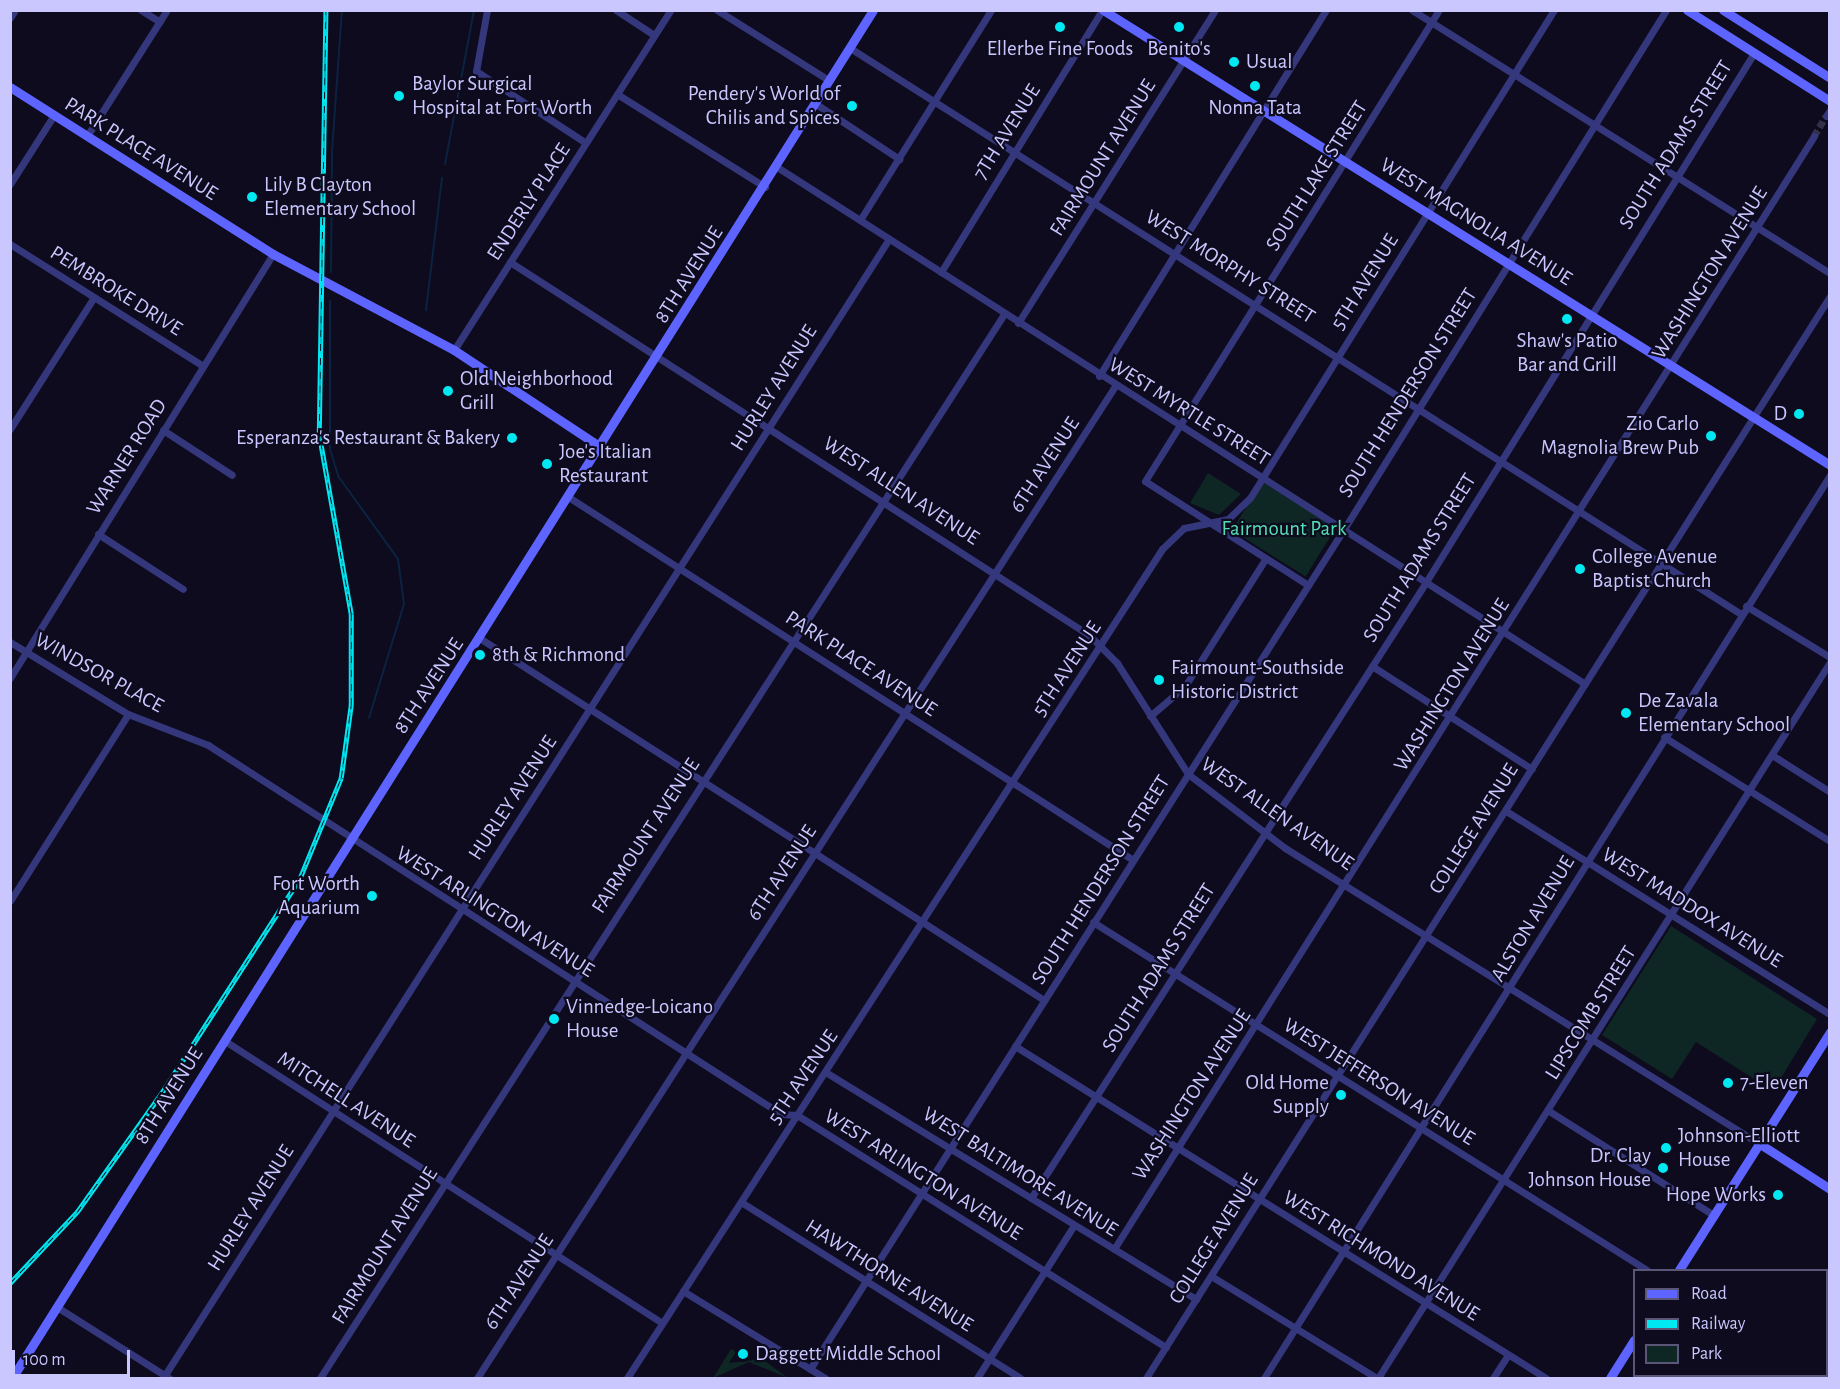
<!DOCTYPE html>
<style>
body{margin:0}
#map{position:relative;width:1840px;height:1389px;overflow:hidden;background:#0d0b1d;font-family:"Alegreya Sans",sans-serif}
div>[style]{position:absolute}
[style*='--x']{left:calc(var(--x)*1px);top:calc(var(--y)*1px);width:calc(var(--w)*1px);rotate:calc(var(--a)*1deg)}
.green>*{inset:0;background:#0e2724;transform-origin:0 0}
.stream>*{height:2px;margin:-1px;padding:0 1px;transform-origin:1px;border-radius:1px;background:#0b2341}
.street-tunnel>*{height:7px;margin-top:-3.5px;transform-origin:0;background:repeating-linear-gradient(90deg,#33314a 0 7px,transparent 0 10.5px)}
.street>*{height:7px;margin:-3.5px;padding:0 3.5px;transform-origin:3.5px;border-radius:3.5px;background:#35377d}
.secondary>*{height:9px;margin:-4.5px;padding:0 4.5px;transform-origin:4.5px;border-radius:4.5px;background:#5e64ff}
.rail>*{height:4.5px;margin-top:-2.25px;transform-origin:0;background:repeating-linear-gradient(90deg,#0d0b1d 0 7px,#00e8f2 0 14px);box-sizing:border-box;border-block:2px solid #00e8f2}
.dots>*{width:16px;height:16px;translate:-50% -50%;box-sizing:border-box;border:3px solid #0d0b1d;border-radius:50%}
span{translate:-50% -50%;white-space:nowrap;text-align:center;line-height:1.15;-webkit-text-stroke:4.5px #0d0b1d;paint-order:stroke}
.poi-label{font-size:21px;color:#cac7ff}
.left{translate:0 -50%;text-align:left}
.right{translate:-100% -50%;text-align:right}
.street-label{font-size:21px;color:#cac7ff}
.park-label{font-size:21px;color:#53dfb4}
.frame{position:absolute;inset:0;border:12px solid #cac7ff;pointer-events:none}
.legend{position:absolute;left:1633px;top:1269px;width:195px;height:108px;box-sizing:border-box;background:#0d0b1d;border:2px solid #595677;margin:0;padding:8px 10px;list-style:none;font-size:18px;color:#cac7ff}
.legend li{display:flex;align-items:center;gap:12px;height:30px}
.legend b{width:30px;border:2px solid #595677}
.scale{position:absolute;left:12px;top:1350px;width:118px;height:27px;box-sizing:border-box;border:3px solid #cac7ff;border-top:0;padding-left:8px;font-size:18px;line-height:21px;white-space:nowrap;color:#cac7ff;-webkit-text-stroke:4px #0d0b1d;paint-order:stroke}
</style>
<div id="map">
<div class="green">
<i style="clip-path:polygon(1208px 473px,1241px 494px,1219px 515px,1190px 503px)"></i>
<i style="left:1262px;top:482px;width:87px;height:57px;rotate:32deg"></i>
<i style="clip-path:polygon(1671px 926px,1817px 1019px,1773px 1091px,1696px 1042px,1672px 1079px,1602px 1035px)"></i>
<i style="clip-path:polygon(731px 1349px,736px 1352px,729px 1363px,762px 1359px,788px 1378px,749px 1362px,713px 1378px)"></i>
</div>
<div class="stream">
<i style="--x:445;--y:164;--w:157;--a:-79.3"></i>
<i style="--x:331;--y:272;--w:120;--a:-89.5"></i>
<i style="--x:332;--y:152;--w:142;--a:-86"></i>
<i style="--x:330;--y:301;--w:148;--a:90"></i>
<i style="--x:330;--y:449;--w:28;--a:73"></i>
<i style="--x:338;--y:476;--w:102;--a:54.1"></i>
<i style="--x:398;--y:559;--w:45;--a:82.4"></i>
<i style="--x:404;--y:604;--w:119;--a:107.1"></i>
<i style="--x:426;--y:310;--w:133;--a:-83.1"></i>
</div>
<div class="street-tunnel">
<i style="--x:1814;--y:136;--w:23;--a:-59"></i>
</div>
<div class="street">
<i style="--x:141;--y:10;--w:22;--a:32"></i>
<i style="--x:487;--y:10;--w:62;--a:100.2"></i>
<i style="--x:476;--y:71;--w:131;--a:33.2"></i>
<i style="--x:616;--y:10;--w:45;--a:33.3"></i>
<i style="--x:717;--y:10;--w:133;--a:32.1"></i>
<i style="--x:1412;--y:10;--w:494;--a:32.2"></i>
<i style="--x:10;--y:18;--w:9;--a:-58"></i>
<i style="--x:850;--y:48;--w:1056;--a:32.43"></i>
<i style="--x:617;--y:94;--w:175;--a:32.1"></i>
<i style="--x:816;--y:104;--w:100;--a:33.5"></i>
<i style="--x:1826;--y:116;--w:7;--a:-56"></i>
<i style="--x:87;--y:136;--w:149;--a:-57.6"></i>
<i style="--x:777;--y:167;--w:959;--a:32.61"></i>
<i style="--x:10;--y:184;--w:82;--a:-57.5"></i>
<i style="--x:860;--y:220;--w:248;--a:-58"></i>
<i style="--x:10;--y:244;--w:228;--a:32.3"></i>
<i style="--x:510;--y:262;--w:689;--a:32.79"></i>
<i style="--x:1089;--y:635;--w:40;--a:45"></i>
<i style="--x:1117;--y:663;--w:132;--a:57.4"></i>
<i style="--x:1188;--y:774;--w:122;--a:37.3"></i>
<i style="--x:1285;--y:848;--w:560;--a:31.93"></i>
<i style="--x:941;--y:272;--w:308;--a:-58.4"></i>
<i style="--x:1018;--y:323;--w:370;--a:-57.8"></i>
<i style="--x:454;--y:350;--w:403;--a:-57.5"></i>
<i style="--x:1099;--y:376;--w:431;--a:-58.2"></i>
<i style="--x:10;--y:429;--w:156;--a:-57.5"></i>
<i style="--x:163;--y:430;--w:82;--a:33.1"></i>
<i style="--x:570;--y:498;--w:669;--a:32.74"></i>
<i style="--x:98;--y:534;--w:101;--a:32.9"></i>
<i style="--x:1308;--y:585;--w:193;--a:-147.5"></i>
<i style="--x:1145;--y:481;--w:555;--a:-58.03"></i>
<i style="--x:1746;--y:606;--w:98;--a:31.3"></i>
<i style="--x:481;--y:639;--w:669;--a:32.67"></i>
<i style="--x:10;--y:642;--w:138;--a:31.4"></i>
<i style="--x:128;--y:714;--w:86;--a:21.2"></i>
<i style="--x:208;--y:745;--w:682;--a:32.78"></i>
<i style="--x:781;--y:1114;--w:16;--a:4"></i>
<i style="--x:797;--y:1115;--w:436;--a:32.2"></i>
<i style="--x:1372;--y:666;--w:190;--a:32.8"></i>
<i style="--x:10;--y:678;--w:499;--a:-58.2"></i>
<i style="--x:1150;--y:716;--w:46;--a:-40.6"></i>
<i style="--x:1185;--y:686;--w:151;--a:-57.7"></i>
<i style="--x:1664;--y:737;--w:196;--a:32.1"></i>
<i style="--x:1772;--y:755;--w:69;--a:32.5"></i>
<i style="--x:1506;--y:811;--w:382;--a:32.1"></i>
<i style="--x:10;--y:901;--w:221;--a:-57.7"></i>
<i style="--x:1093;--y:922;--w:654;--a:32.14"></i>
<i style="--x:225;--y:1041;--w:520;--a:32.83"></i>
<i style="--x:1015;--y:1046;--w:626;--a:32.02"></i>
<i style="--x:827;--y:1073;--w:433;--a:31.5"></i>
<i style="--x:1549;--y:1111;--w:196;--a:32.3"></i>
<i style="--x:1031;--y:1198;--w:732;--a:-57.33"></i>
<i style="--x:1426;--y:582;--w:622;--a:-58.2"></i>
<i style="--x:741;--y:1202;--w:330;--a:32.2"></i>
<i style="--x:1114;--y:1249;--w:1315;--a:-57.83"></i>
<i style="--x:1211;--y:1276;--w:195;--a:31.6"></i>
<i style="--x:683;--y:1291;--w:167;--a:31.5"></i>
<i style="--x:57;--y:1307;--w:133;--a:32.4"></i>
<i style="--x:810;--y:1369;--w:995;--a:-57.56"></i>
<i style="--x:1344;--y:529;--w:611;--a:-58.18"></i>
<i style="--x:163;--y:1378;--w:1351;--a:-57.49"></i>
<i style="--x:320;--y:1378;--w:1265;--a:-57.26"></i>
<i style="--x:477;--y:1378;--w:1179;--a:-57.25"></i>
<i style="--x:627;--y:1378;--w:987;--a:-57.16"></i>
<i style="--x:1162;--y:549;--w:30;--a:-44"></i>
<i style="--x:1184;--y:528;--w:45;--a:-11.6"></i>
<i style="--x:1228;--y:519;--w:30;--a:-44"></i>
<i style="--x:1250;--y:498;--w:575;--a:-58.08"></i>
<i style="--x:977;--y:1378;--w:181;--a:-57.6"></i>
<i style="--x:1146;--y:1378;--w:1280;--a:-57.7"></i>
<i style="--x:1264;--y:1378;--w:1066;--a:-57.92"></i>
<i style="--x:1378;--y:1378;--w:847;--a:-57.74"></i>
<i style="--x:1493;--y:1378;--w:27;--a:-57"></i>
</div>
<div class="secondary">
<i style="--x:1103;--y:10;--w:858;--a:32.04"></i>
<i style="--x:1687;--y:10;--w:169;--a:32.5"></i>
<i style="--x:1723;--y:10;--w:127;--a:32.4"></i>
<i style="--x:10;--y:87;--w:312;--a:32.4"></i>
<i style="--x:273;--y:254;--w:205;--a:27.9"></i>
<i style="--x:454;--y:350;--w:178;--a:33.5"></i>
<i style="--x:1760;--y:1144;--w:83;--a:32.7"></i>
<i style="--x:1679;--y:1270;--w:282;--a:-57.6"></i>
<i style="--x:12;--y:1378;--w:1616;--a:-57.81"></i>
<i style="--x:1610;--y:1378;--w:45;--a:-57.7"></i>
</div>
<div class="rail">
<i style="--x:10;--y:1283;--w:98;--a:-46.7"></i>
<i style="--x:77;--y:1212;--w:145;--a:-54.6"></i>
<i style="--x:161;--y:1094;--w:257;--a:-57.2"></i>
<i style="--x:300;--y:878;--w:108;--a:-67.7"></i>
<i style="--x:341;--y:778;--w:74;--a:-82.2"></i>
<i style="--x:351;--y:705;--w:91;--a:-90"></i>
<i style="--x:351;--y:614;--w:182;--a:-100.1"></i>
<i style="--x:319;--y:435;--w:425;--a:-89.1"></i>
</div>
<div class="dots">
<i style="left:1060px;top:27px;background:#00e8f2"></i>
<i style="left:1179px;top:27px;background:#00e8f2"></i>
<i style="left:1234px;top:62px;background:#00e8f2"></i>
<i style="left:1255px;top:86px;background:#00e8f2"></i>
<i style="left:399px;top:96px;background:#00e8f2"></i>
<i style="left:852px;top:106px;background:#00e8f2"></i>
<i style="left:252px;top:197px;background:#00e8f2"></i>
<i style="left:1567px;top:319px;background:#00e8f2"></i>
<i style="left:448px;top:391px;background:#00e8f2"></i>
<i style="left:1799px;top:414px;background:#00e8f2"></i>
<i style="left:1711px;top:436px;background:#00e8f2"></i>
<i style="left:512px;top:438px;background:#00e8f2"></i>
<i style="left:547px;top:464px;background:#00e8f2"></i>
<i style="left:1580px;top:569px;background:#00e8f2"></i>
<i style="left:480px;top:655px;background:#00e8f2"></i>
<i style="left:1159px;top:680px;background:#00e8f2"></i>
<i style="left:1626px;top:713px;background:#00e8f2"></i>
<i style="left:372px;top:896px;background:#00e8f2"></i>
<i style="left:554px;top:1019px;background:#00e8f2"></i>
<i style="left:1728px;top:1083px;background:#00e8f2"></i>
<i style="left:1341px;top:1095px;background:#00e8f2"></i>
<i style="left:1666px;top:1148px;background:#00e8f2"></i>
<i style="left:1663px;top:1168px;background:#00e8f2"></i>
<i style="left:1778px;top:1195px;background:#00e8f2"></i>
<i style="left:743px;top:1354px;background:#00e8f2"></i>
</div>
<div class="poi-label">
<span style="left:1060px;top:49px">Ellerbe Fine Foods</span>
<span style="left:1179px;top:49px">Benito's</span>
<span class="left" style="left:1246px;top:62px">Usual</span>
<span class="left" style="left:412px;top:96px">Baylor Surgical<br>Hospital at Fort Worth</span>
<span class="right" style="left:840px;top:106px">Pendery's World of<br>Chilis and Spices</span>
<span style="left:1255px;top:108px">Nonna Tata</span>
<span class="left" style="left:264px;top:197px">Lily B Clayton<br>Elementary School</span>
<span style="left:1567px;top:353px">Shaw's Patio<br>Bar and Grill</span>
<span class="left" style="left:460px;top:391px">Old Neighborhood<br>Grill</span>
<span class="right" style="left:1787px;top:414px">D</span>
<span class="right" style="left:1699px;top:436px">Zio Carlo<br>Magnolia Brew Pub</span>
<span class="right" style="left:500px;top:438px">Esperanza's Restaurant &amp; Bakery</span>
<span class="left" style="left:559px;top:464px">Joe's Italian<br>Restaurant</span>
<span class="left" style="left:1592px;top:569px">College Avenue<br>Baptist Church</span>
<span class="left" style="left:492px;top:655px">8th &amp; Richmond</span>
<span class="left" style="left:1171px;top:680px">Fairmount-Southside<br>Historic District</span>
<span class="left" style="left:1638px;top:713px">De Zavala<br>Elementary School</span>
<span class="right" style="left:360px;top:896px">Fort Worth<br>Aquarium</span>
<span class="left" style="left:566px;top:1019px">Vinnedge-Loicano<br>House</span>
<span class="right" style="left:1329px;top:1095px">Old Home<br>Supply</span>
<span class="left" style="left:1740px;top:1083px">7-Eleven</span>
<span class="left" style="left:1678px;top:1148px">Johnson-Elliott<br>House</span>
<span class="right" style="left:1651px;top:1168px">Dr. Clay<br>Johnson House</span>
<span class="right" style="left:1766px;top:1195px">Hope Works</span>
<span class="left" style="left:755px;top:1354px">Daggett Middle School</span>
</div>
<div class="street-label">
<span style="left:1007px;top:132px;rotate:-58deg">7TH AVENUE</span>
<span style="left:1676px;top:145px;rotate:-58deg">SOUTH ADAMS STREET</span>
<span style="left:141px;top:149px;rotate:32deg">PARK PLACE AVENUE</span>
<span style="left:1103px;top:158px;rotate:-58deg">FAIRMOUNT AVENUE</span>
<span style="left:1317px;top:176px;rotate:-58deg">SOUTH LAKE STREET</span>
<span style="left:529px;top:202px;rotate:-57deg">ENDERLY PLACE</span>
<span style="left:1476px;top:222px;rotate:32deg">WEST MAGNOLIA AVENUE</span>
<span style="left:1230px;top:267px;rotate:32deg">WEST MORPHY STREET</span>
<span style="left:1710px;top:273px;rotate:-58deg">WASHINGTON AVENUE</span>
<span style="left:689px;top:275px;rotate:-58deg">8TH AVENUE</span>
<span style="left:1365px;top:282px;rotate:-58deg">5TH AVENUE</span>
<span style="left:116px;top:291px;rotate:32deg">PEMBROKE DRIVE</span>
<span style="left:774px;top:388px;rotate:-58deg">HURLEY AVENUE</span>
<span style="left:1408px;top:393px;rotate:-58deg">SOUTH HENDERSON STREET</span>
<span style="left:1189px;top:412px;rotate:32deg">WEST MYRTLE STREET</span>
<span style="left:127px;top:457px;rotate:-58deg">WARNER ROAD</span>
<span style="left:1045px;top:465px;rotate:-57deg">6TH AVENUE</span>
<span style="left:901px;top:491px;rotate:33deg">WEST ALLEN AVENUE</span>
<span style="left:1420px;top:558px;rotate:-58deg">SOUTH ADAMS STREET</span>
<span style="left:861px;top:664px;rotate:33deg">PARK PLACE AVENUE</span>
<span style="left:1067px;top:669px;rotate:-57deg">5TH AVENUE</span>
<span style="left:99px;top:673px;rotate:29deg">WINDSOR PLACE</span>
<span style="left:1452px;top:685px;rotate:-58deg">WASHINGTON AVENUE</span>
<span style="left:429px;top:686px;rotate:-57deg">8TH AVENUE</span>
<span style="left:513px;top:798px;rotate:-57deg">HURLEY AVENUE</span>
<span style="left:1277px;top:814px;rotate:35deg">WEST ALLEN AVENUE</span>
<span style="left:1474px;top:829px;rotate:-58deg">COLLEGE AVENUE</span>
<span style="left:646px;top:836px;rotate:-57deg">FAIRMOUNT AVENUE</span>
<span style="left:782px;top:873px;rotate:-57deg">6TH AVENUE</span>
<span style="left:1101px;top:880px;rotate:-58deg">SOUTH HENDERSON STREET</span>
<span style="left:1692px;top:908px;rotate:32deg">WEST MADDOX AVENUE</span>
<span style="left:495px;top:912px;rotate:32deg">WEST ARLINGTON AVENUE</span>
<span style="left:1533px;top:919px;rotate:-59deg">ALSTON AVENUE</span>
<span style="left:1159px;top:968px;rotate:-58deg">SOUTH ADAMS STREET</span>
<span style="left:1591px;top:1013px;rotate:-58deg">LIPSCOMB STREET</span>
<span style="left:803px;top:1077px;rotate:-56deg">5TH AVENUE</span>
<span style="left:1379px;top:1082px;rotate:32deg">WEST JEFFERSON AVENUE</span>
<span style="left:1192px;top:1095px;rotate:-57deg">WASHINGTON AVENUE</span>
<span style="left:169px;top:1096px;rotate:-58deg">8TH AVENUE</span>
<span style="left:346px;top:1100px;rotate:33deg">MITCHELL AVENUE</span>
<span style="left:1020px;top:1172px;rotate:32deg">WEST BALTIMORE AVENUE</span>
<span style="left:923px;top:1175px;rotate:32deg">WEST ARLINGTON AVENUE</span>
<span style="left:251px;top:1208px;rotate:-58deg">HURLEY AVENUE</span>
<span style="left:1214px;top:1239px;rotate:-58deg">COLLEGE AVENUE</span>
<span style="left:385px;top:1246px;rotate:-58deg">FAIRMOUNT AVENUE</span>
<span style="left:1381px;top:1256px;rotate:32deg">WEST RICHMOND AVENUE</span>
<span style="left:889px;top:1276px;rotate:32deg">HAWTHORNE AVENUE</span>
<span style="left:519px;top:1282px;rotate:-57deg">6TH AVENUE</span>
</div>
<div class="park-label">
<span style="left:1284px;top:529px">Fairmount Park</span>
</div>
<div class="frame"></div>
<ul class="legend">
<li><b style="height:8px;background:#5e64ff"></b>Road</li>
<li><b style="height:8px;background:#00e8f2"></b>Railway</li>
<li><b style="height:16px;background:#0e2724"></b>Park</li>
</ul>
<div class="scale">100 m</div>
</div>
